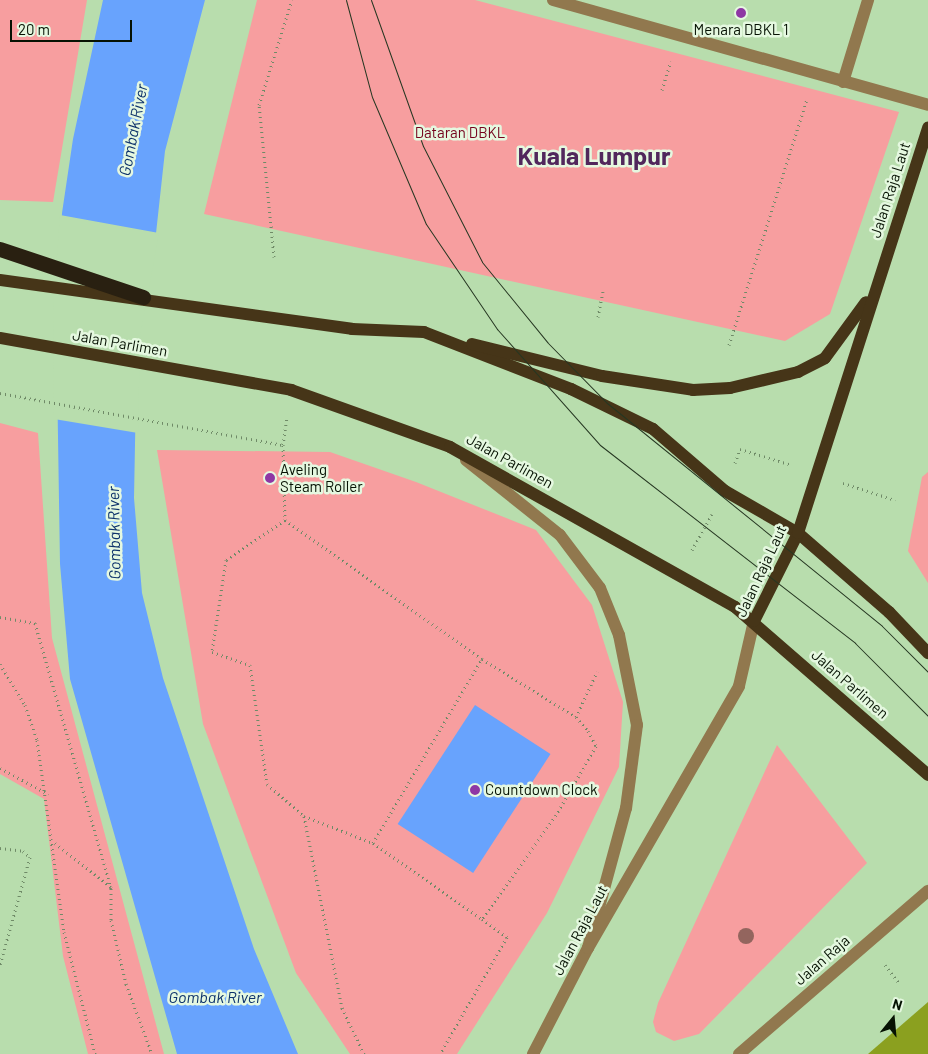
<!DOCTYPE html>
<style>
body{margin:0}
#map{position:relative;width:928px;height:1054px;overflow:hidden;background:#b8ddad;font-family:Barlow,sans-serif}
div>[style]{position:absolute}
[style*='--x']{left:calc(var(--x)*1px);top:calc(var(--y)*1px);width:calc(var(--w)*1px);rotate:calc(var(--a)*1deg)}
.green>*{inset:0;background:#f79e9f}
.water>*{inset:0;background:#68a3fd;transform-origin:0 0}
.pier>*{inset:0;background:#b8ddad}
.building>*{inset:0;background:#8ba01f}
.path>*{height:3px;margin-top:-1.5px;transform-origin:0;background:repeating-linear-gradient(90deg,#6f8a67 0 1px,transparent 0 5px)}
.minor>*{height:12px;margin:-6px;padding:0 6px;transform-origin:6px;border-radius:6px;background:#91784e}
.major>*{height:12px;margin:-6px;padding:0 6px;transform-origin:6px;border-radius:6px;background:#463518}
.highway>*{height:15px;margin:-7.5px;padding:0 7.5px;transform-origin:7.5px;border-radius:7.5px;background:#292011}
.tram>*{height:1px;margin:-0.5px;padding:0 0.5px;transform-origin:0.5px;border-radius:0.5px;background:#263722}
.trees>*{width:16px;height:16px;margin:-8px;border-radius:50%;background:#93655e}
.dots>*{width:14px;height:14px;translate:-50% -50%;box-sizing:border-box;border:2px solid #e5f8e0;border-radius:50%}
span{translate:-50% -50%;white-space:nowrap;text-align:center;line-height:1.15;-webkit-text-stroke:5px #e5f8e0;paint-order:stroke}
.poi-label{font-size:15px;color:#061203}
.left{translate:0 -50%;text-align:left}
.park-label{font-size:15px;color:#75031d}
.street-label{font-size:15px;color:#061203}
.water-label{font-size:16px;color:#0e336b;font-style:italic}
.town-label{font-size:25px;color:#51275c;font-weight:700}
.north{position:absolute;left:868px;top:994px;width:50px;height:50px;-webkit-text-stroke:4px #e5f8e0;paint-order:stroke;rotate:17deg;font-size:14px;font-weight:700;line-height:20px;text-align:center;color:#061203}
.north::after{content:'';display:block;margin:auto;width:18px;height:22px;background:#061203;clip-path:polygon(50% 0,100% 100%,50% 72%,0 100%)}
.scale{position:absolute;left:10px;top:20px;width:122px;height:22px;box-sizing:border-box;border:2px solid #061203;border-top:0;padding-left:6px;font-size:15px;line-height:18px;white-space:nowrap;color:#061203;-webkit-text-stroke:4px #e5f8e0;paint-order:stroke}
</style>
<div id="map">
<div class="green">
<i style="clip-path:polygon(0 0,87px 0,53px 202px,0 200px)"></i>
<i style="clip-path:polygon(257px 0,475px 0,899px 112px,830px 314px,785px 341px,204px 214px)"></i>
<i style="clip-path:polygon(0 423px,38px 433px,52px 638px,164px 1054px,88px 1054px,63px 956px,44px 799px,0 774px)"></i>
<i style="clip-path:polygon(157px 450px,330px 452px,416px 482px,536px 530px,592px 605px,623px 702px,619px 767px,547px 913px,457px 1054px,350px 1054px,296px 973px,203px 724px)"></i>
<i style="clip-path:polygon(928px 472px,928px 583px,908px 551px,922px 477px)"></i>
<i style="clip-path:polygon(777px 745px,867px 863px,699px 1034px,674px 1041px,656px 1032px,653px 1022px,658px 1003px)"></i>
</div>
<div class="water">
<i style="clip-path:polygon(103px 0,205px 0,165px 151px,153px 261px,137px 337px,134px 498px,142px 593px,163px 678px,254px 949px,298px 1054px,177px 1054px,70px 679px,60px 564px,56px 310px,62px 213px,73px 139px)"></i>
<i style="left:475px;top:705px;width:90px;height:142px;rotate:33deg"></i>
</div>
<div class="pier">
<i style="clip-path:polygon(60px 215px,159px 233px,140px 337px,138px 433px,54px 419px,53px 310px)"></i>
</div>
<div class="building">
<i style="clip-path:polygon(928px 1002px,928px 1054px,868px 1054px)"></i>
</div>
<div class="path">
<i style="--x:662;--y:90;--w:30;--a:-73"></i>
<i style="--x:274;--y:257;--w:153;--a:-95.6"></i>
<i style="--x:259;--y:105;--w:110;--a:-72.6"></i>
<i style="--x:598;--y:317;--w:26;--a:-79"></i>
<i style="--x:729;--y:345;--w:258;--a:-72.4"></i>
<i style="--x:0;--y:393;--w:288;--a:10.4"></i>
<i style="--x:283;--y:445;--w:75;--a:88.5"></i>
<i style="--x:285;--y:520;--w:241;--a:35.2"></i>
<i style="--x:482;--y:659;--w:110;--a:31.7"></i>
<i style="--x:576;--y:717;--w:18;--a:49"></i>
<i style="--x:588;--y:731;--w:17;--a:62"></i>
<i style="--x:596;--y:746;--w:80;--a:120.1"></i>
<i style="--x:556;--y:815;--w:128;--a:125.4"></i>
<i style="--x:482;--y:919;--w:31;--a:36"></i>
<i style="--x:507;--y:937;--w:135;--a:119.8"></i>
<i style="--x:283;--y:445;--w:27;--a:-82"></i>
<i style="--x:735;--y:463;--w:15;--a:-70"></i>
<i style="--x:740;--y:449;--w:54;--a:17.1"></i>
<i style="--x:843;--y:483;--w:55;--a:18.1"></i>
<i style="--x:285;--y:520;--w:71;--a:145.9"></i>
<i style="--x:226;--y:560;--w:93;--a:98.7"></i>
<i style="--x:212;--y:652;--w:40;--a:18.9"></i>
<i style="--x:250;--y:665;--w:120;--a:81.9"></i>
<i style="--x:267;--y:784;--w:49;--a:40.9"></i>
<i style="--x:304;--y:816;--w:196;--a:78.8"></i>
<i style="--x:342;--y:1008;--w:51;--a:64.4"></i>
<i style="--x:692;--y:550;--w:41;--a:-60.9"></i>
<i style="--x:0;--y:617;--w:36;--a:10"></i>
<i style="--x:35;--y:623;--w:276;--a:74"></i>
<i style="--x:111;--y:888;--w:32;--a:90"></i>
<i style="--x:111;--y:920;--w:66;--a:76.8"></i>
<i style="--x:126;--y:984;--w:75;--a:69.6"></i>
<i style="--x:0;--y:664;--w:48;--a:58.6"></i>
<i style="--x:25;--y:705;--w:37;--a:71"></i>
<i style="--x:37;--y:740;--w:194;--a:82"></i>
<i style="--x:64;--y:932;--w:126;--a:75.7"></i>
<i style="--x:576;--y:717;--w:50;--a:-65"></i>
<i style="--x:0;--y:768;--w:55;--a:28.4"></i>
<i style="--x:304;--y:816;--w:74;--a:21.4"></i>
<i style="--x:373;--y:843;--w:214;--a:-59.4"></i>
<i style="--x:55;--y:843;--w:71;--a:38.2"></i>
<i style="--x:373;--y:843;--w:133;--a:34.9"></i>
<i style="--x:0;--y:848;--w:23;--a:7"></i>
<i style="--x:23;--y:851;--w:9;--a:41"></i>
<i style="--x:30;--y:857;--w:112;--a:105.5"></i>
<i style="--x:885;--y:965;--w:24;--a:52"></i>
</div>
<div class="minor">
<i style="--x:553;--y:0;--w:389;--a:15.6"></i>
<i style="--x:843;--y:82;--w:86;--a:-73"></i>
<i style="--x:466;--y:460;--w:120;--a:38.6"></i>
<i style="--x:560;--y:535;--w:66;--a:53"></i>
<i style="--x:600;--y:588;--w:51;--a:68"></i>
<i style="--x:619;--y:635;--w:92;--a:78.7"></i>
<i style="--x:637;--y:725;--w:84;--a:97.5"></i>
<i style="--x:626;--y:808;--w:145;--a:105.2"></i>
<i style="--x:533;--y:1054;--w:119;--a:-62.6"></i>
<i style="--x:588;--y:948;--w:302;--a:-60"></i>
<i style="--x:739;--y:686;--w:67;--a:-77"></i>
<i style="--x:739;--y:1054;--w:250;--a:-40.8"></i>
</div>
<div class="major">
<i style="--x:0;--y:280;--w:355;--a:7.9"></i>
<i style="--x:352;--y:329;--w:72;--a:2.4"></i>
<i style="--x:424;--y:332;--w:158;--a:21.2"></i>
<i style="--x:571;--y:389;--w:91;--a:26"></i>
<i style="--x:653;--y:429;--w:95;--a:40.7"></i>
<i style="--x:725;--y:491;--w:84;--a:29.9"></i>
<i style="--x:798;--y:533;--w:121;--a:41"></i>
<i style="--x:889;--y:612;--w:57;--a:46.4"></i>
<i style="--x:0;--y:338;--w:296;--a:10.1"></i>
<i style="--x:291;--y:390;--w:169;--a:19.7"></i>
<i style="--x:450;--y:447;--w:327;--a:29.3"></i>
<i style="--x:735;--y:607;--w:256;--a:41"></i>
<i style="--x:472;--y:344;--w:134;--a:13.8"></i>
<i style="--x:602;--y:376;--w:92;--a:8.7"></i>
<i style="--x:693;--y:390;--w:37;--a:-3"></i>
<i style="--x:730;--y:388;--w:70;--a:-13.2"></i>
<i style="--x:798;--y:372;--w:30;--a:-27"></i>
<i style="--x:825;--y:358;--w:69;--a:-53.8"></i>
<i style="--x:754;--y:621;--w:98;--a:-63.4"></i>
<i style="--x:798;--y:533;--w:426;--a:-72.2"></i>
</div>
<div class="highway">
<i style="--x:0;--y:249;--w:151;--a:18.6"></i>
</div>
<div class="tram">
<i style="--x:346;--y:0;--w:100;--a:75"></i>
<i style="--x:372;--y:97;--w:138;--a:67"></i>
<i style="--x:426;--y:224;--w:127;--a:55.9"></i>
<i style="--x:497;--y:329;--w:155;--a:48.4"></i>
<i style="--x:600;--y:445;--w:323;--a:37.8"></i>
<i style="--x:855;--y:643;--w:103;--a:45"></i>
<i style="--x:371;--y:0;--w:155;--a:70.4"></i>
<i style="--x:423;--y:146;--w:130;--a:63"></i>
<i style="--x:482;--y:262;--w:104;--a:50.8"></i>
<i style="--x:548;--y:343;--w:84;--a:45.5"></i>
<i style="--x:607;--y:403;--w:354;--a:39"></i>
<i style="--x:882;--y:626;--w:65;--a:45"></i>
</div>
<div class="trees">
<i style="left:746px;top:936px"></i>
</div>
<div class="dots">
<i style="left:741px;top:13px;background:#8e37a4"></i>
<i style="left:270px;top:478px;background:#8e37a4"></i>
<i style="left:475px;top:790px;background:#8e37a4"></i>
</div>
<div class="poi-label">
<span style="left:741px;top:30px">Menara DBKL 1</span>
<span class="left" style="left:280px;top:478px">Aveling<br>Steam Roller</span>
<span class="left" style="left:485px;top:790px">Countdown Clock</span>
</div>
<div class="park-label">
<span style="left:460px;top:133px">Dataran DBKL</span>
</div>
<div class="street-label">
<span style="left:890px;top:190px;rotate:-72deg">Jalan Raja Laut</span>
<span style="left:120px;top:343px;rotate:10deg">Jalan Parlimen</span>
<span style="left:510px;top:461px;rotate:29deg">Jalan Parlimen</span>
<span style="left:761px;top:571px;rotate:-65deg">Jalan Raja Laut</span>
<span style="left:850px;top:684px;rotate:41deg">Jalan Parlimen</span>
<span style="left:580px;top:930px;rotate:-62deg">Jalan Raja Laut</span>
<span style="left:822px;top:960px;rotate:-41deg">Jalan Raja</span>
</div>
<div class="water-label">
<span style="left:133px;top:130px;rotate:-79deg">Gombak River</span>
<span style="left:114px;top:533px;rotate:-91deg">Gombak River</span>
<span style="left:215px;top:997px">Gombak River</span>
</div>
<div class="town-label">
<span style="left:594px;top:155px">Kuala Lumpur</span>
</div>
<div class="north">N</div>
<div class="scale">20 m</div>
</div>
